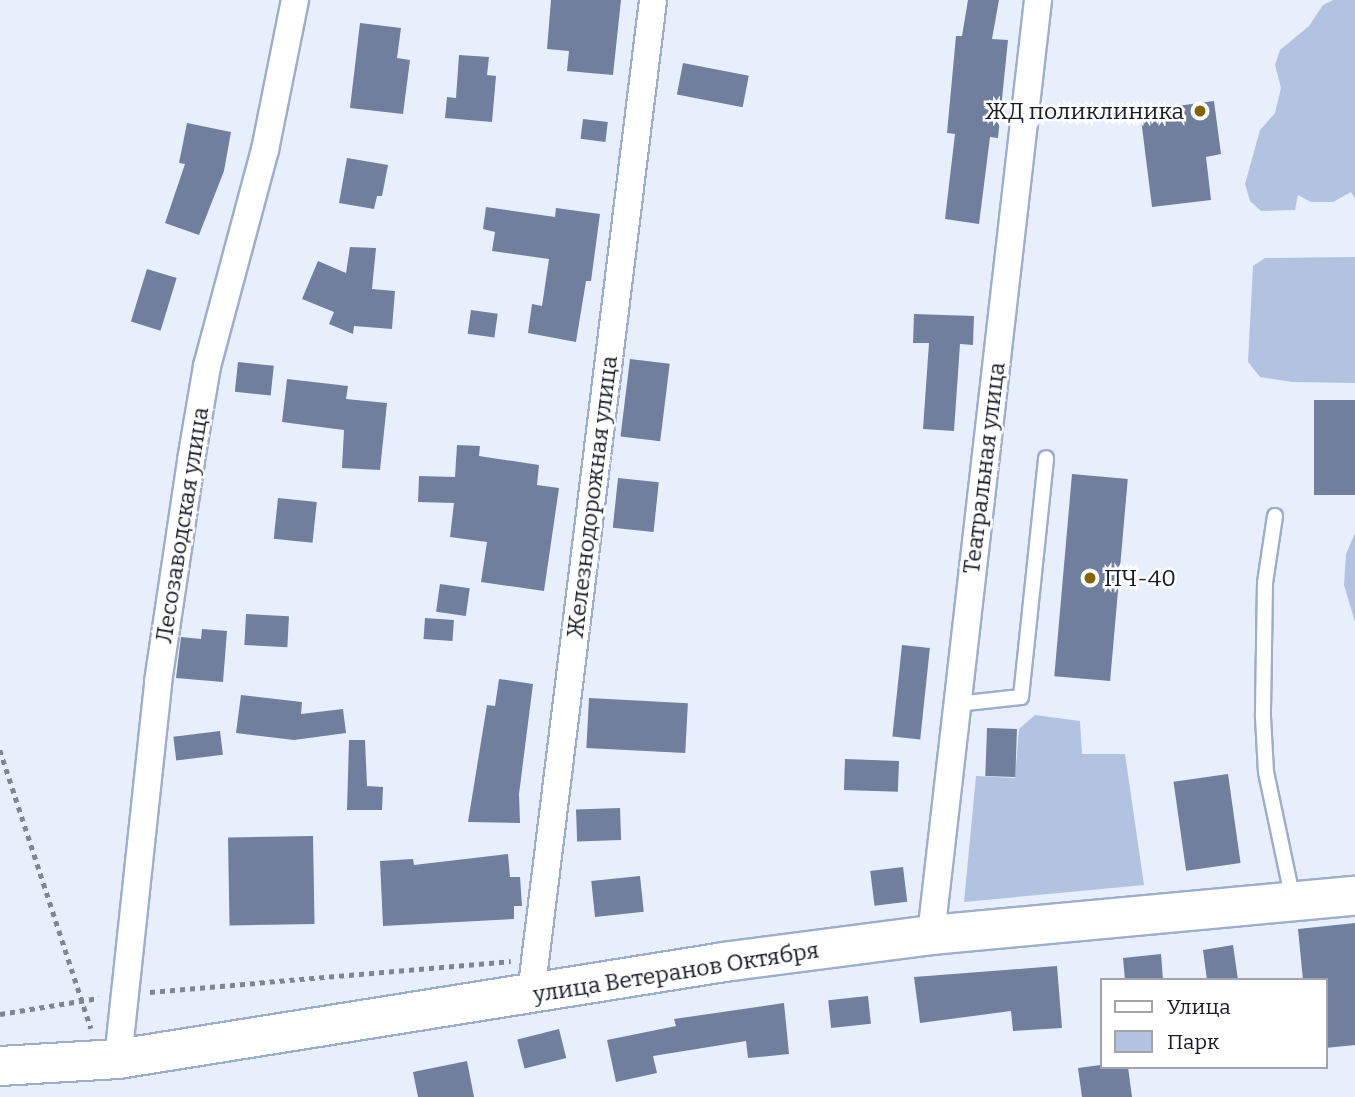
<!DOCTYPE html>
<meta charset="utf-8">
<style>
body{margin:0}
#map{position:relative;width:1355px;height:1097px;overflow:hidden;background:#e8effc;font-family:Bitter,serif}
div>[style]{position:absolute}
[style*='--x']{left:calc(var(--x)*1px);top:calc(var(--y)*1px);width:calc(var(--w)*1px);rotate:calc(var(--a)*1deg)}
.green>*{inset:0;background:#b2c2e1}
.building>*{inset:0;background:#707f9d;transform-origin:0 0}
.path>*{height:4.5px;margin-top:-2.25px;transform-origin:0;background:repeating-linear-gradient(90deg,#7f8592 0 5px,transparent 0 10px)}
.roads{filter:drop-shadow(2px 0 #9dadcd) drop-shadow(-2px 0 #9dadcd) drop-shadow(0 2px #9dadcd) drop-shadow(0 -2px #9dadcd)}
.lane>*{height:14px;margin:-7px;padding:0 7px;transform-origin:7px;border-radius:7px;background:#fff}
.street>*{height:26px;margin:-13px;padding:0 13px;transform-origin:13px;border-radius:13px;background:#fff}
.secondary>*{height:38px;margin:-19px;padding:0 19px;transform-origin:19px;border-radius:19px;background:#fff}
.dots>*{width:19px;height:19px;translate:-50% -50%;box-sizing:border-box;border:4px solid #fff;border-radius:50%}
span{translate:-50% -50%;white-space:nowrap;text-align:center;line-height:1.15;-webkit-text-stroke:5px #fff;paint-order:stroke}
.poi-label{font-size:23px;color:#171c28}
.right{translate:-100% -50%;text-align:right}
.left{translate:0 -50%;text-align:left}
.street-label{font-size:23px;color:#171c28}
.legend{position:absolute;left:1100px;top:978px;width:228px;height:91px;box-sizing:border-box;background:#fff;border:2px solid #a2a4a9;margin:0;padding:9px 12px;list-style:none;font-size:21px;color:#171c28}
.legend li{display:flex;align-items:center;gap:14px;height:35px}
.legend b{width:35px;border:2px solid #a2a4a9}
</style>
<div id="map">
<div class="green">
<i style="clip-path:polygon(1333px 0,1355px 0,1355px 198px,1351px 192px,1333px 202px,1311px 202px,1298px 195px,1295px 210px,1261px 211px,1250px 201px,1245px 184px,1260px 130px,1275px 113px,1281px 88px,1275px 65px,1280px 50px,1309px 26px,1323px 5px)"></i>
<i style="clip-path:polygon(1355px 257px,1355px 383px,1292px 382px,1260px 377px,1248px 362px,1253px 266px,1265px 258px)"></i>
<i style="clip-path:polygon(1355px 533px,1355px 622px,1344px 585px,1346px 554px)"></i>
<i style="clip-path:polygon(1035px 715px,1080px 721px,1082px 754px,1125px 754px,1144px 885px,964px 902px,976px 776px,1015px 778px,1019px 729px)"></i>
</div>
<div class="building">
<i style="clip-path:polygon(551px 0,621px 0,613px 75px,567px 71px,569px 51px,547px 49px)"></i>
<i style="clip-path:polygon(968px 0,999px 0,992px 39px,1008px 40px,998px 138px,990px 137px,979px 224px,945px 219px,955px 134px,947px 133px,956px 36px,962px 36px)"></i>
<i style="clip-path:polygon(360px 23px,401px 28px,397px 58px,410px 60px,403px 114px,350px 108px)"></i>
<i style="clip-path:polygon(459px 55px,489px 57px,487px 75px,496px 76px,492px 122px,445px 118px,447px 97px,456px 98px)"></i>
<i style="left:683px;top:63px;width:67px;height:32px;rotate:11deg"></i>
<i style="clip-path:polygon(1214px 101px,1221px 154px,1206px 157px,1211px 200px,1152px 207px,1140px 111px)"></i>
<i style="left:583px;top:119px;width:25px;height:20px;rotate:7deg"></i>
<i style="clip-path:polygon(187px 123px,231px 132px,224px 171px,199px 235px,165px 223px,185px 164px,179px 163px)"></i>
<i style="clip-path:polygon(347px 158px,388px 165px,382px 196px,377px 196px,374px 209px,339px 203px)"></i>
<i style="clip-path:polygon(486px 207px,555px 217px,556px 208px,600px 214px,591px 281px,586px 281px,576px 342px,528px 333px,532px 304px,542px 306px,549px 259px,492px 251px,495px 232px,483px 229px)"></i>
<i style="clip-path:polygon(350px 247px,376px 248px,372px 289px,395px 291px,392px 329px,354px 326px,353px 334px,329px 324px,334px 312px,302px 299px,318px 261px,346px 273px)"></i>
<i style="left:147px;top:269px;width:31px;height:55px;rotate:17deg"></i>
<i style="left:471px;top:310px;width:27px;height:24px;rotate:8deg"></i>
<i style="clip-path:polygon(914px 314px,974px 316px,973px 345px,960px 344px,954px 431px,923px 429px,929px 343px,913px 343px)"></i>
<i style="left:630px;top:359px;width:40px;height:78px;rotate:7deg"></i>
<i style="left:238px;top:362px;width:36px;height:30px;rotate:6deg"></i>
<i style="clip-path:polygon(287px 379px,348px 386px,346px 399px,387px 403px,380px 470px,342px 468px,344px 430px,282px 422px)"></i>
<i style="left:1314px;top:400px;width:41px;height:95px"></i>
<i style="clip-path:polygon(457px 445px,480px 446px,479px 456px,539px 465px,537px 485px,559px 488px,544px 591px,481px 582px,487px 542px,450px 537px,454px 503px,418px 502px,419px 476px,455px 477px)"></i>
<i style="left:1072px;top:474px;width:56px;height:203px;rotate:5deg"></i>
<i style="left:618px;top:478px;width:41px;height:50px;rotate:6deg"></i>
<i style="left:278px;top:498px;width:39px;height:41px;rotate:6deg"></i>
<i style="left:440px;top:584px;width:30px;height:28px;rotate:8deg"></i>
<i style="left:246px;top:614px;width:43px;height:31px;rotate:3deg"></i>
<i style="left:425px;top:618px;width:29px;height:21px;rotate:4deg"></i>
<i style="clip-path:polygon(202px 629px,227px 631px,223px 682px,176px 678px,181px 637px,201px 639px)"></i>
<i style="left:902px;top:645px;width:28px;height:92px;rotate:6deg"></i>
<i style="clip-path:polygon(499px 679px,533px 684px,519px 794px,520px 823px,468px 822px,487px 705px,495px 706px)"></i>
<i style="clip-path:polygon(241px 695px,302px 702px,301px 714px,343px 709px,346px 733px,294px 740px,236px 733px)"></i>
<i style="left:589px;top:698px;width:99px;height:50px;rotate:3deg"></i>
<i style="left:987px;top:728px;width:30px;height:48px;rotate:2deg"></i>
<i style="left:220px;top:731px;width:24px;height:47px;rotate:83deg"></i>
<i style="clip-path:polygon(349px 740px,365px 740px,367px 786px,383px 787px,382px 810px,347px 810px)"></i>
<i style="left:845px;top:759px;width:54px;height:31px;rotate:2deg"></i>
<i style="left:1228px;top:774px;width:90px;height:55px;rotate:82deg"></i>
<i style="left:620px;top:808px;width:32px;height:44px;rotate:88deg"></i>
<i style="left:313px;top:836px;width:88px;height:85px;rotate:89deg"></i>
<i style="clip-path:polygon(508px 854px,510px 877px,520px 877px,522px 906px,514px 906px,514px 919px,383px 926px,380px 861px,413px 859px,414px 865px)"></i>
<i style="left:903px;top:867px;width:35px;height:33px;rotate:83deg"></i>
<i style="left:640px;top:876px;width:36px;height:49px;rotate:84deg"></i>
<i style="clip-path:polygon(1355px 923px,1355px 1045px,1325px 1048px,1325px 980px,1303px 980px,1298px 929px)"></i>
<i style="clip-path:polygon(1233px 945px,1238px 980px,1207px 980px,1203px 950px)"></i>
<i style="clip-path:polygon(1161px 954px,1163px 980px,1125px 980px,1123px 958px)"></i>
<i style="clip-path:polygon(1057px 966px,1062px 1028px,1013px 1031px,1011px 1011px,920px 1023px,914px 977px)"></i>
<i style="left:868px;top:996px;width:28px;height:40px;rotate:84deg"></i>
<i style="clip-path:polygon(784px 1003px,789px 1054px,748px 1058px,746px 1041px,653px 1056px,657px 1073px,616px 1082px,607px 1040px,676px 1026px,674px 1019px)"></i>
<i style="left:559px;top:1029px;width:30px;height:43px;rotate:76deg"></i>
<i style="clip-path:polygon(467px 1061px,474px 1097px,418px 1097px,413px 1072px)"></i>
<i style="clip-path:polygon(1101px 1065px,1128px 1067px,1132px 1097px,1082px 1097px,1078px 1068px)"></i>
</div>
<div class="path">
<i style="--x:0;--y:750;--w:293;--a:71.9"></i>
<i style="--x:150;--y:992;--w:362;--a:-4.9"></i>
<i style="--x:0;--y:1014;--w:100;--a:-9.2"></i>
</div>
<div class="roads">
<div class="lane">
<i style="--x:1275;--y:516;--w:68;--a:98.5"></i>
<i style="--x:1265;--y:583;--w:134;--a:90.9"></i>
<i style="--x:1263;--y:717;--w:55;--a:86.9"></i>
<i style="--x:1266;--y:772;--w:131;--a:78.1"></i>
<i style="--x:957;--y:704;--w:64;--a:-6.2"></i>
<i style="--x:1021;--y:697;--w:240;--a:-84"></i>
</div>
<div class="street">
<i style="--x:931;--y:935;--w:941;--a:-83.47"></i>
<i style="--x:531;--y:994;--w:1001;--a:-83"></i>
<i style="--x:118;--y:1059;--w:379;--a:-83.9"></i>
<i style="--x:158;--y:682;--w:224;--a:-81.5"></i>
<i style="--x:191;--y:460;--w:95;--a:-80.3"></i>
<i style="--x:207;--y:366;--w:224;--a:-75"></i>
<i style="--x:265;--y:150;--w:153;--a:-78.7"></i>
</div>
<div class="secondary">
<i style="--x:0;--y:1066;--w:118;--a:-3.4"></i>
<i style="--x:118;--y:1059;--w:614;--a:-9.09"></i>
<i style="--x:724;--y:962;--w:209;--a:-7.4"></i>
<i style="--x:931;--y:935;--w:426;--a:-5.3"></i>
</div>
</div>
<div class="dots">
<i style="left:1200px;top:111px;background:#876300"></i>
<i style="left:1090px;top:578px;background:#876300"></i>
</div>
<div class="poi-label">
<span class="right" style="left:1184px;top:111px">ЖД поликлиника</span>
<span class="left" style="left:1104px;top:578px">ПЧ-40</span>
</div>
<div class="street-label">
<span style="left:984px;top:468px;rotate:-83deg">Театральная улица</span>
<span style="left:592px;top:497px;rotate:-83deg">Железнодорожная улица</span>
<span style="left:182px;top:525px;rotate:-81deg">Лесозаводская улица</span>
<span style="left:676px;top:972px;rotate:-9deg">улица Ветеранов Октября</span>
</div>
<ul class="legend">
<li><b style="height:9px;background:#fff"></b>Улица</li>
<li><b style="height:19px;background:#b2c2e1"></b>Парк</li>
</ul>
</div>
